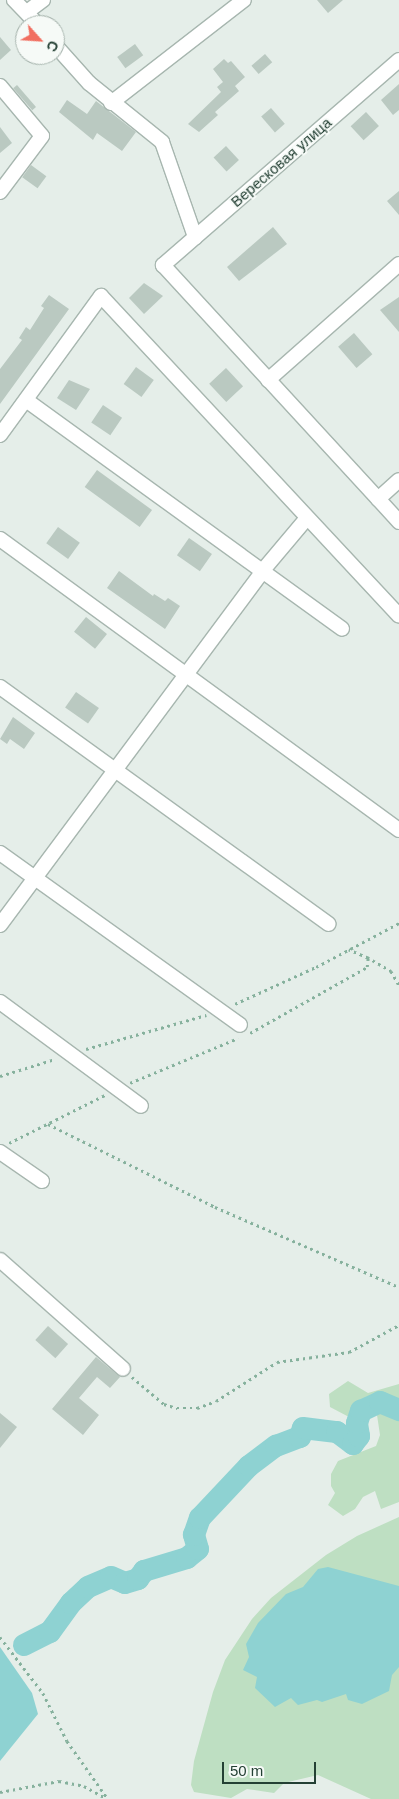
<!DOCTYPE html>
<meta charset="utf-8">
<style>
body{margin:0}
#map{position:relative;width:399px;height:1799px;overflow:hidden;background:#e5eee9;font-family:Helvetica,sans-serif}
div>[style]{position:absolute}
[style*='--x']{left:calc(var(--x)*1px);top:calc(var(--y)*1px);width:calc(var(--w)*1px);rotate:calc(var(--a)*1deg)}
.green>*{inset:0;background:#bedfc2}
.water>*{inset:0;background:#8ed2d2}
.river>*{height:22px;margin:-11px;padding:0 11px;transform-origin:11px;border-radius:11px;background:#8ed2d2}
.building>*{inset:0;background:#bac9c1;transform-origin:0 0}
.path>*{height:2.5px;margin-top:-1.25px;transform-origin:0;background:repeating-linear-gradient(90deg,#86b19d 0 2.5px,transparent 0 6.5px)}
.roads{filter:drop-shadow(1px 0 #a7b6af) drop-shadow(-1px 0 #a7b6af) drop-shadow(0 1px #a7b6af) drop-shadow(0 -1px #a7b6af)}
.street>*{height:14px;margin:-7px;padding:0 7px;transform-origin:7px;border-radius:7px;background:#fff}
span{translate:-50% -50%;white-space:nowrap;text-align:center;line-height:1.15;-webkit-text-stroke:4px #f6faf7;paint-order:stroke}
.street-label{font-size:15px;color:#244034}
.north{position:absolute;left:15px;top:15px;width:50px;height:50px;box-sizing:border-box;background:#f6faf7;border:1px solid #a2b0a9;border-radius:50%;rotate:116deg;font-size:14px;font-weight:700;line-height:20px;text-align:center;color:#244034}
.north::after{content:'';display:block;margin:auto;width:18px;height:22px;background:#f16e60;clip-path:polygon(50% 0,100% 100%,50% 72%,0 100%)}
.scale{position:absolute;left:222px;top:1762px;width:94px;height:22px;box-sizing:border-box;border:2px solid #244034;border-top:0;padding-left:6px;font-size:15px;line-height:18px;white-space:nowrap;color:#244034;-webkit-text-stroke:4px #f6faf7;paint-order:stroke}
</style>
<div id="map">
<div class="green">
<i style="clip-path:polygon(348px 1381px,368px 1393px,399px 1384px,399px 1502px,381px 1509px,375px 1491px,363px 1497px,355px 1509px,343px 1516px,328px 1505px,335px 1493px,331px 1486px,331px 1474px,338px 1461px,376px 1446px,380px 1435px,377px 1415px,361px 1411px,349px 1417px,330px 1407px,329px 1394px)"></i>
<i style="clip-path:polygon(399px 1517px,399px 1799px,371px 1799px,318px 1775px,284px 1783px,274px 1793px,247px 1789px,231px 1798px,194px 1792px,191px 1785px,194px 1761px,213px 1692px,225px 1660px,252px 1619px,271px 1598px,326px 1555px,357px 1536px)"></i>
</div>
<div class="water">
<i style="clip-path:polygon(328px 1567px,399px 1586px,399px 1667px,392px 1675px,389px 1691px,362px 1704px,348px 1700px,346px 1694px,322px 1702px,317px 1700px,298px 1705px,291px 1698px,275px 1707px,255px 1688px,257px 1677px,243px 1670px,249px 1657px,246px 1644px,258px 1623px,286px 1594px,303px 1587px,318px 1569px)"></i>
<i style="clip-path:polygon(0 1647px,32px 1693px,38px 1714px,0 1761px)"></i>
</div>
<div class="river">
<i style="--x:24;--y:1645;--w:29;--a:-27"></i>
<i style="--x:50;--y:1632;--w:36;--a:-54"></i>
<i style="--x:71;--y:1603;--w:23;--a:-43"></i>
<i style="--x:88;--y:1587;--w:25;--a:-23"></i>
<i style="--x:111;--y:1577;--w:15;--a:23"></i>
<i style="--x:125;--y:1583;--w:14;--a:-17"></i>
<i style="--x:138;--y:1579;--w:10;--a:-53"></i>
<i style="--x:144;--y:1571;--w:45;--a:-16.8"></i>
<i style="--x:187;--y:1558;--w:14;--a:-39"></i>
<i style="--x:198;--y:1549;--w:15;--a:-106"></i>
<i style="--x:194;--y:1535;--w:18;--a:-71"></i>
<i style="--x:200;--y:1518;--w:71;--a:-46.7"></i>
<i style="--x:249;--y:1466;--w:34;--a:-37"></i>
<i style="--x:276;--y:1446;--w:26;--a:-21"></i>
<i style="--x:300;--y:1437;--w:9;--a:-72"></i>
<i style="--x:303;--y:1428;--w:34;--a:7"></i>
<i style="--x:337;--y:1432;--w:20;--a:37"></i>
<i style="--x:353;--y:1444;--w:10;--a:-53"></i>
<i style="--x:359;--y:1436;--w:13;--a:-99"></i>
<i style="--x:357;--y:1423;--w:13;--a:-72"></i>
<i style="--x:361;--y:1411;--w:21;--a:-25"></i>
<i style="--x:380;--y:1402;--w:21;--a:23"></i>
</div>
<div class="building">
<i style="clip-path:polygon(317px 0,343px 0,328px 13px)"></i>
<i style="clip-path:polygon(0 37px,11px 50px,0 60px)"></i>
<i style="left:135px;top:44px;width:14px;height:22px;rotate:54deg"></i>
<i style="left:265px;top:54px;width:11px;height:18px;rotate:49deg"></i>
<i style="clip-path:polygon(224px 59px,228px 63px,231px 61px,245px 77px,235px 86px,239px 91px,215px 112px,218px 115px,199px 132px,188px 124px,221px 92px,217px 87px,223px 82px,213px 69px)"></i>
<i style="clip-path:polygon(399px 84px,399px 110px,393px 115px,381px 100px)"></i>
<i style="left:17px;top:85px;width:29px;height:5px;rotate:49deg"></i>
<i style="clip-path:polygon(67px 100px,87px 114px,96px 101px,136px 132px,122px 151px,97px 133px,93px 140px,59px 112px)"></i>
<i style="left:271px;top:108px;width:21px;height:13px;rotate:49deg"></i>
<i style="left:366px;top:112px;width:19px;height:21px;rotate:47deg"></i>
<i style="clip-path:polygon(0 127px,12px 143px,0 153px)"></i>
<i style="left:226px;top:146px;width:19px;height:17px;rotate:47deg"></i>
<i style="left:31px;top:165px;width:19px;height:15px;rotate:36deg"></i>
<i style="clip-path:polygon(399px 191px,399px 215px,387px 201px)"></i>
<i style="clip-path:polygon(273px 227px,287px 244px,239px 281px,227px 267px)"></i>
<i style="clip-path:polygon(144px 283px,163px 296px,144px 314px,129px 298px)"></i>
<i style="clip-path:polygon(49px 295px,69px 309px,0 404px,0 369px,22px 340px,19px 338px,26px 327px,30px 330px,44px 308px,41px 306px)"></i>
<i style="clip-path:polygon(399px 297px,399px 332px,380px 310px)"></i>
<i style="left:354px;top:333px;width:28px;height:21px;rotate:49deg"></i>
<i style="left:136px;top:367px;width:22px;height:21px;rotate:36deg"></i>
<i style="left:226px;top:368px;width:25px;height:23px;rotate:47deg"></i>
<i style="clip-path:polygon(69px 380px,90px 389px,76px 410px,57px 398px)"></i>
<i style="left:103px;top:405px;width:23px;height:21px;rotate:34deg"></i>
<i style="left:97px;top:470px;width:68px;height:21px;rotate:36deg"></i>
<i style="left:58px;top:527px;width:27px;height:20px;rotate:36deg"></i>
<i style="left:189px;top:538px;width:28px;height:21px;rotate:35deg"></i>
<i style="clip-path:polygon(119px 571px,153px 596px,154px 594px,165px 601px,168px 598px,180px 606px,165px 629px,107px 588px)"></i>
<i style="left:86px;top:617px;width:27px;height:19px;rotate:39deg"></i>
<i style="left:76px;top:692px;width:28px;height:19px;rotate:35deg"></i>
<i style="clip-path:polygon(13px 717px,35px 733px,24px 749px,10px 739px,7px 744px,0 739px)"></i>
<i style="left:48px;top:1326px;width:27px;height:19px;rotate:42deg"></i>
<i style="clip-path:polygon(96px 1357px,120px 1377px,110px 1388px,97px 1377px,79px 1398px,99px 1415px,83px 1435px,52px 1409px)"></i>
<i style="clip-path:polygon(0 1413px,17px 1427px,0 1448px)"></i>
</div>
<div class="path">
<i style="--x:367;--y:957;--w:28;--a:30"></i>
<i style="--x:391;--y:971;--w:16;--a:60"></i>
<i style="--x:235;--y:1004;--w:89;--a:-24.6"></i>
<i style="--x:316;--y:967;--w:94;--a:-27.9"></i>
<i style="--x:250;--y:1033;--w:134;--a:-29.4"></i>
<i style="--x:367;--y:967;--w:9;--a:-84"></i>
<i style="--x:368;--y:958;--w:21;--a:-157"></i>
<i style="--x:86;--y:1049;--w:125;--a:-15.8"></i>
<i style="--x:0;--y:1076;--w:58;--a:-17.2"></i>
<i style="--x:130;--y:1083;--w:117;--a:-22.6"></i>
<i style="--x:48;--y:1124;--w:186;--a:26.4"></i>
<i style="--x:215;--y:1207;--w:201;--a:23.5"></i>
<i style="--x:9;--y:1143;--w:107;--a:-26.6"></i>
<i style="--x:132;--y:1377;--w:42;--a:40.2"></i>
<i style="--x:164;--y:1404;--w:14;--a:17"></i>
<i style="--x:177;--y:1408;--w:20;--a:0"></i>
<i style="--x:197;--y:1408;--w:20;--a:-20"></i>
<i style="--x:216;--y:1401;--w:72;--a:-32.6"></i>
<i style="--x:277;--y:1362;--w:73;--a:-7.9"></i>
<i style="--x:349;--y:1352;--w:57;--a:-28.4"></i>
<i style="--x:0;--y:1637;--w:71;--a:52.5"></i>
<i style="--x:43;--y:1693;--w:54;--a:63.4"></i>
<i style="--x:67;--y:1741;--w:71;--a:54.7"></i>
<i style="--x:0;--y:1792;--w:60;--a:-10.6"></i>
<i style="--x:59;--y:1781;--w:25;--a:11"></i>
<i style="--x:84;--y:1786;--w:25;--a:29"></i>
</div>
<div class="roads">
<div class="street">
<i style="--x:14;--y:0;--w:35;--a:46"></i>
<i style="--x:27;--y:12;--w:20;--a:-37"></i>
<i style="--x:55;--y:45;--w:51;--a:48.2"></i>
<i style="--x:89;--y:83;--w:94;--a:38.9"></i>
<i style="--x:162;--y:142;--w:101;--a:70.8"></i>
<i style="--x:399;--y:60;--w:313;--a:139"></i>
<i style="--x:163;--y:265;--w:349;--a:47.4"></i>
<i style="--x:0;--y:86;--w:65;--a:50"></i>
<i style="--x:42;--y:136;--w:70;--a:126.9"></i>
<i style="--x:111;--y:103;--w:168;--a:-37.8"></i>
<i style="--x:268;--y:380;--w:175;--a:-41.5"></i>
<i style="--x:26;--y:400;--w:390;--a:35.9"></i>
<i style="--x:0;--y:435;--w:172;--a:-54"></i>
<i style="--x:101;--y:296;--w:437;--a:47"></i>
<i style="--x:378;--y:499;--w:28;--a:-42"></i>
<i style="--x:0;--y:539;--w:494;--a:36.1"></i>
<i style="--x:0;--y:687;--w:405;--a:35.8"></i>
<i style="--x:0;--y:853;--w:295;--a:35.6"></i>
<i style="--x:0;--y:925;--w:443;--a:-53.4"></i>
<i style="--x:264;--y:569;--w:67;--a:-49.9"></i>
<i style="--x:0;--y:1002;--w:175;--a:36.4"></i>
<i style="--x:0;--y:1152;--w:51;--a:34.6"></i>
<i style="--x:0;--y:1260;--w:164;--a:41.5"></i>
</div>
</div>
<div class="street-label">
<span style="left:281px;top:162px;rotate:-41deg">Вересковая улица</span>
</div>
<div class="north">С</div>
<div class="scale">50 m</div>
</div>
